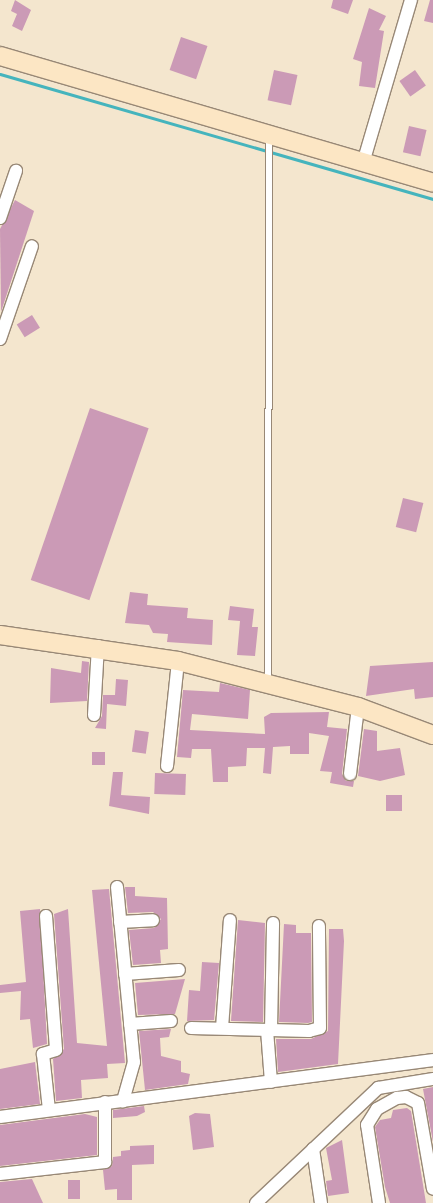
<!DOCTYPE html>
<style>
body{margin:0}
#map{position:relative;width:433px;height:1203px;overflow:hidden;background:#f4e6ce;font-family:"Patrick Hand",sans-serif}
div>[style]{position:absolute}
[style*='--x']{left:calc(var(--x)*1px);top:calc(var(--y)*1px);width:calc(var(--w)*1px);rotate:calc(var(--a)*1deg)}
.stream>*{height:3px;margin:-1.5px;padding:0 1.5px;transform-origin:1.5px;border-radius:1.5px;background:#45b4bd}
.building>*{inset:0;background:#cb9ab6;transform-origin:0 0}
.roads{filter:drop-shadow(1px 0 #988876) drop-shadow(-1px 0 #988876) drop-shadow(0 1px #988876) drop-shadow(0 -1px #988876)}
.lane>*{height:6px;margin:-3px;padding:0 3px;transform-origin:3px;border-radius:3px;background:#fff}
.street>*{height:12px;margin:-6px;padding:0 6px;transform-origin:6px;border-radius:6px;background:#fff}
.secondary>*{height:18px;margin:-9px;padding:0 9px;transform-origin:9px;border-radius:9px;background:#fce6c4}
span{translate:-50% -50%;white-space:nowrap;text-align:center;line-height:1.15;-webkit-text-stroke:5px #fbf7ec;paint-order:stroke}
</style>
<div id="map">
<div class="stream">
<i style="--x:0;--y:74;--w:451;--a:16.1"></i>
</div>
<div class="building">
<i style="clip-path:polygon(15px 0,31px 10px,22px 31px,12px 26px,17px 14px,11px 11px)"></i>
<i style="clip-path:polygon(333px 0,353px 0,348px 14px,331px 8px)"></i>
<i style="clip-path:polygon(430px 0,433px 0,433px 23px,424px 21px)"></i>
<i style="clip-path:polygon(369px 8px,386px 16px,379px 30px,384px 31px,375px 88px,359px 86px,362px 62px,353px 59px)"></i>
<i style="left:181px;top:37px;width:28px;height:35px;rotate:19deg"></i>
<i style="left:274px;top:70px;width:24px;height:31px;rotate:12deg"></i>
<i style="left:415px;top:70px;width:19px;height:19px;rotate:55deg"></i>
<i style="left:409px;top:126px;width:18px;height:27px;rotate:13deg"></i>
<i style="clip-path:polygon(15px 200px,34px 211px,1px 312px,0 229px)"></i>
<i style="left:32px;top:315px;width:15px;height:18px;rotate:58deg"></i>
<i style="left:90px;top:408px;width:62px;height:182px;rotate:19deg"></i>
<i style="left:403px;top:498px;width:21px;height:30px;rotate:14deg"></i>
<i style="clip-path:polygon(130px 592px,148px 594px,147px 605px,188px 608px,187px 618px,213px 620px,212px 645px,167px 642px,168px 634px,153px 633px,149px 625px,125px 623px)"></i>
<i style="clip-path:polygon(230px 606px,254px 609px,252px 627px,258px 627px,255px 656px,237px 655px,240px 621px,228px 620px)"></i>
<i style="clip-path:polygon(82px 661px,89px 662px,87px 701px,50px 703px,51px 668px,81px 673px)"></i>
<i style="clip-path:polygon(433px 662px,433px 697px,415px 699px,414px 689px,366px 696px,370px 666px)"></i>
<i style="clip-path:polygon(116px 679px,128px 680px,126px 706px,107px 704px,106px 729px,95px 728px,102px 716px,103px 695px,115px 695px)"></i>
<i style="clip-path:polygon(220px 683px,250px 690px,248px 719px,192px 714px,190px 730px,265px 734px,264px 717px,271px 713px,329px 712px,327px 727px,347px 729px,342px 774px,346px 781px,354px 781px,353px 787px,330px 783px,332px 772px,320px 771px,329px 736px,309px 733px,309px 754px,290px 754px,290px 746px,273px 747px,271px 774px,263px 773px,265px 748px,247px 748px,246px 766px,228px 767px,228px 782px,213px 782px,211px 749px,192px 749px,191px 758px,177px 757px,183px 690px,219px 692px)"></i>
<i style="clip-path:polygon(364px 729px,377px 731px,377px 751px,400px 748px,405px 775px,380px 781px,358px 776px)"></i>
<i style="left:135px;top:730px;width:14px;height:22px;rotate:8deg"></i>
<i style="left:92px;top:752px;width:13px;height:13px"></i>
<i style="clip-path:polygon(113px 772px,123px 772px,121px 795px,150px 797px,149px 814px,109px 806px)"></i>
<i style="left:155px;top:773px;width:31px;height:21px;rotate:2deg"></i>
<i style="left:386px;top:795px;width:16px;height:16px"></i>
<i style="clip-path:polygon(125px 887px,135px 887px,135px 896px,167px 898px,168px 949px,160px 950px,161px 963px,133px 965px,129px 930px,154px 928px,161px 919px,153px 912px,128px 913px)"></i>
<i style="clip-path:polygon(109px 889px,125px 1063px,107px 1064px,108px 1078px,81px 1080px,82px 1098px,56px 1101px,53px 1059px,64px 1049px,54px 914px,68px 909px,77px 1043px,107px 1046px,92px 890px)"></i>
<i style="clip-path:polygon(40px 909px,47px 1044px,33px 1048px,30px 1019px,20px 1020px,21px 991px,0 993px,0 985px,26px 982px,20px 911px)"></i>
<i style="clip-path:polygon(238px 920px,265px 923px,263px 1022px,231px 1021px)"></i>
<i style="clip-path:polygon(284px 924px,296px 925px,296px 933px,311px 933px,312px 1022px,308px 1023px,279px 1022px)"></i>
<i style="clip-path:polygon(329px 929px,343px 929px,344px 941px,338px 1064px,278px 1072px,276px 1039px,311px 1039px,328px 1031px)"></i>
<i style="clip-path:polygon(202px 962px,219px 963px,214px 1020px,187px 1021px,189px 990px,200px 991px)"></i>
<i style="clip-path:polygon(185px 979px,175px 1014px,138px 1015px,135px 983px)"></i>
<i style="clip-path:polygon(171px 1029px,169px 1037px,160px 1038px,161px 1056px,181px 1061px,181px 1072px,190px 1074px,188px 1084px,145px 1090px,139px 1031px)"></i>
<i style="clip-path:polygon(35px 1062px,40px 1104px,0 1109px,0 1069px)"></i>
<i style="clip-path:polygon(433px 1087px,433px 1142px,423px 1089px)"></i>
<i style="clip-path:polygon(144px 1106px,145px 1112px,137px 1116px,113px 1118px,113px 1110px)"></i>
<i style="clip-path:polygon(407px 1108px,411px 1111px,426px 1203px,390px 1203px,385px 1187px,375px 1127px,380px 1120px,391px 1118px,393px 1110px)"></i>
<i style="clip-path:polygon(195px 1113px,210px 1114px,214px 1147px,193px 1150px,189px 1116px)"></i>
<i style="clip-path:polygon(85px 1114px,97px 1117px,97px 1155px,0 1166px,0 1125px)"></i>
<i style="clip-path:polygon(342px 1140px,349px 1193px,328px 1196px,326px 1181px,332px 1180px,326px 1148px)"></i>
<i style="clip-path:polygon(154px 1145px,154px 1164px,132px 1165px,132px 1200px,117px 1200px,117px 1189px,105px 1190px,103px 1170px,112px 1166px,113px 1157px,121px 1156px,121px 1151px,130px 1150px,130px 1146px)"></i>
<i style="clip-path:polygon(32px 1179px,43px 1203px,0 1203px,0 1182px)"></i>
<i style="left:68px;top:1180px;width:12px;height:19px"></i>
</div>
<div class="roads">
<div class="lane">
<i style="--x:268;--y:681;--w:543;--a:-89.89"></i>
</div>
<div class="street">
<i style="--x:363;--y:163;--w:170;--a:-73.6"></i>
<i style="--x:0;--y:218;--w:50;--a:-71.2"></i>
<i style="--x:0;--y:339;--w:98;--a:-71"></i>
<i style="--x:94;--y:715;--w:69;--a:-86.7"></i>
<i style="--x:167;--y:766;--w:106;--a:-84"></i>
<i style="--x:350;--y:774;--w:67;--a:-83.2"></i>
<i style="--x:117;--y:887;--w:176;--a:84.5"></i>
<i style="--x:134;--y:1062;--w:41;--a:105.8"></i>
<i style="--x:46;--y:916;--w:134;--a:85.7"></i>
<i style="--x:56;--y:1050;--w:14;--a:163"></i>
<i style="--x:43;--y:1054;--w:56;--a:83.9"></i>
<i style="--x:120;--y:922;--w:33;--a:-3"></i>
<i style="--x:125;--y:974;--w:54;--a:-4.2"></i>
<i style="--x:130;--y:1024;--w:41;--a:-4.2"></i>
<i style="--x:191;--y:1028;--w:118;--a:1.5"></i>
<i style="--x:309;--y:1031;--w:11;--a:-15"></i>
<i style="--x:320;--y:1028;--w:102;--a:-90.6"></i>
<i style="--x:222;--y:1028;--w:108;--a:-85.8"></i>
<i style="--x:267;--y:1030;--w:52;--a:85.6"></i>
<i style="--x:271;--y:1030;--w:107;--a:-88.9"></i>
<i style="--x:0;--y:1117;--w:437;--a:-7.5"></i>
<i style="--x:313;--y:1149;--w:55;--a:81.6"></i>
<i style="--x:0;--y:1174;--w:106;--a:-6.5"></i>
<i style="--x:105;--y:1162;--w:60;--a:-90"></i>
<i style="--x:256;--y:1203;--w:168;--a:-43.3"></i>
<i style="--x:378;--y:1088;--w:56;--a:-9.3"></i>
<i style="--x:379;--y:1203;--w:79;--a:-98.7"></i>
<i style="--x:367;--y:1125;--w:19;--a:-58"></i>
<i style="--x:377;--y:1109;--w:23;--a:-29"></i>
<i style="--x:397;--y:1098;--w:9;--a:-6"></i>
<i style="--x:406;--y:1097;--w:13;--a:27"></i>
<i style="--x:418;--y:1103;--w:87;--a:80.1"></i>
</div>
<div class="secondary">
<i style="--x:0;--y:56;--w:451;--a:16.3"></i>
<i style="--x:0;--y:635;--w:180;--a:8.3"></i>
<i style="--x:178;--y:661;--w:186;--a:14.3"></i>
<i style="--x:358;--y:707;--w:80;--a:20.5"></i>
</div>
</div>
</div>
